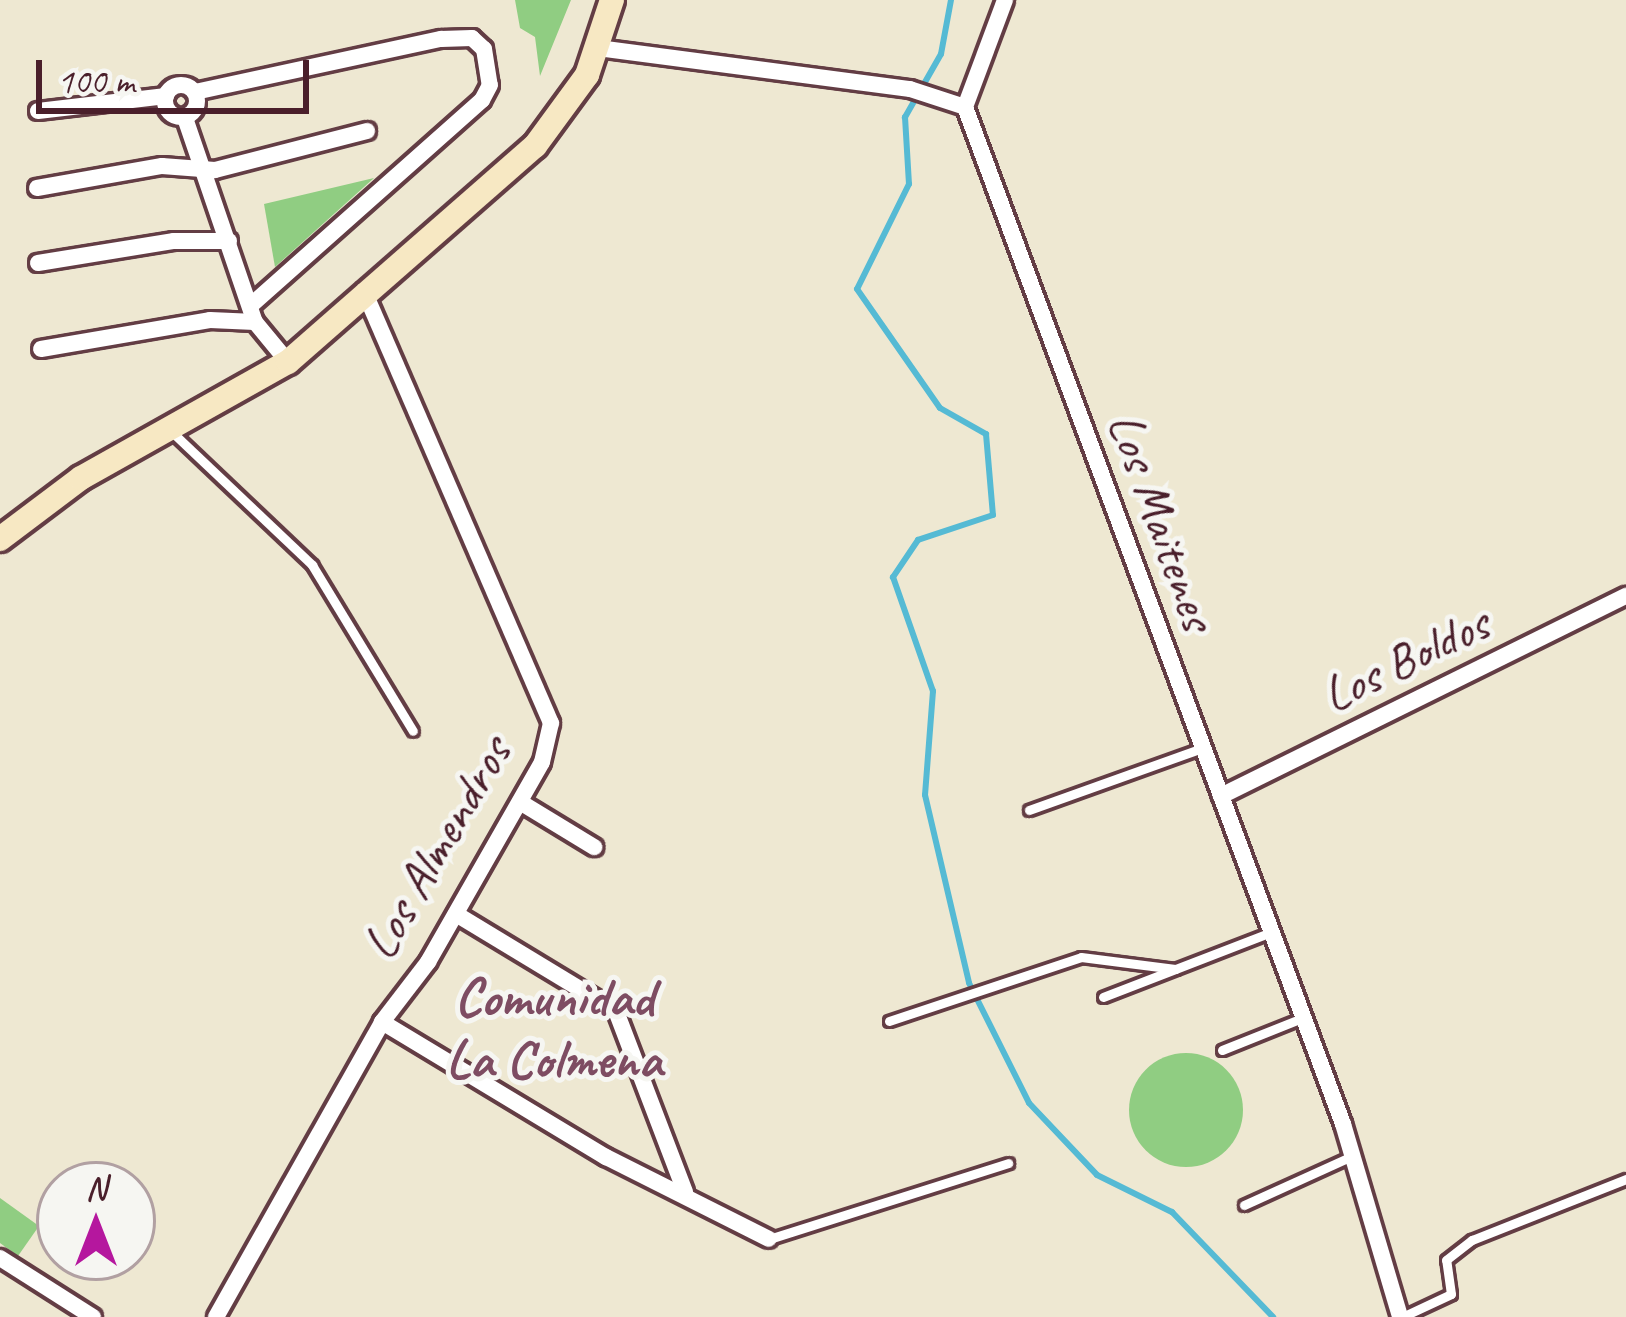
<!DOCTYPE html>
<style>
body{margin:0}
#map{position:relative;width:1626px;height:1317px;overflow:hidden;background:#eee8d2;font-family:Caveat,sans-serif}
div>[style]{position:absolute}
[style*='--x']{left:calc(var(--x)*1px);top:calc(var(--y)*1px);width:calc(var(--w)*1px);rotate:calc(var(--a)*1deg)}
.green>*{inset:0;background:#90cd82}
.round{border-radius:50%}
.stream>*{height:6px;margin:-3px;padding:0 3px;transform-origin:3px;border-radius:3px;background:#55bad4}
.roads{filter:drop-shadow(3px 0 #633d44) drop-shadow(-3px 0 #633d44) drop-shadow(0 3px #633d44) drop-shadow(0 -3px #633d44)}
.lane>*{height:9px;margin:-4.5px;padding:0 4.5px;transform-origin:4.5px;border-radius:4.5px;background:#fff}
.street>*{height:16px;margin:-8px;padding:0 8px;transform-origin:8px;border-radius:8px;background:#fff}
.street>.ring{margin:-8px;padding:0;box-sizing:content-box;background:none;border:16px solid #fff;border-radius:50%}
.secondary>*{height:24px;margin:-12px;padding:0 12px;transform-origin:12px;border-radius:12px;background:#f7e8c3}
span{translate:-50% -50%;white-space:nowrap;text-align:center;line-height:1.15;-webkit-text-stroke:10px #f6f6f2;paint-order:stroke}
.street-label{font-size:51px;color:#4a1f2b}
.neighbourhood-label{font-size:54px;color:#7e4c62;font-weight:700}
.north{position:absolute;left:36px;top:1161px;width:120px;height:120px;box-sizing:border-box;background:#f6f6f2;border:3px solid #b1a0a2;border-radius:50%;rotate:0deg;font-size:33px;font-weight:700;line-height:48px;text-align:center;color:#4a1f2b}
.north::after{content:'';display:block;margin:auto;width:42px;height:54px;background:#b5179e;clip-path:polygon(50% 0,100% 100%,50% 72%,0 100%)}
.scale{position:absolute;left:36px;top:60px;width:273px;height:54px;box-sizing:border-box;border:6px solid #4a1f2b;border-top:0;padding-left:15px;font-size:36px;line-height:42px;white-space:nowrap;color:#4a1f2b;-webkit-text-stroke:9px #f6f6f2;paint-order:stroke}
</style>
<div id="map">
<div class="green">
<i style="clip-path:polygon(515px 0,571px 0,540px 76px,535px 37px,520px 28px)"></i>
<i style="clip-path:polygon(374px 178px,275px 267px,264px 204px)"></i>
<i class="round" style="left:1129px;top:1053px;width:114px;height:114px"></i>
<i style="clip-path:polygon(0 1198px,39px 1226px,18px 1256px,0 1243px)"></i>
</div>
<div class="stream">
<i style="--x:951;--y:0;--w:55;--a:100.5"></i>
<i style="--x:941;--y:54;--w:73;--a:119.7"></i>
<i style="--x:905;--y:117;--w:67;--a:86.6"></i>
<i style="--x:909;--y:184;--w:117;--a:116.3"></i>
<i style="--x:857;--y:289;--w:145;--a:55.1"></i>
<i style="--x:940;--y:408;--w:53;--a:29.5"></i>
<i style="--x:986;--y:434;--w:81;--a:85.1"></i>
<i style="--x:993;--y:515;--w:79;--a:161.6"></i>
<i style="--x:918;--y:540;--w:45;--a:124"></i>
<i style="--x:893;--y:577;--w:121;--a:70.7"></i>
<i style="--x:933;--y:691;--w:104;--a:94.4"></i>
<i style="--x:925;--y:795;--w:193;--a:76.8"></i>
<i style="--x:969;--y:983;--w:134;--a:63.4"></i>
<i style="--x:1029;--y:1103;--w:99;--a:46.6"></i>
<i style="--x:1097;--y:1175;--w:84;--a:26.3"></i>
<i style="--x:1172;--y:1212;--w:146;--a:46.1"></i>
</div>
<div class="roads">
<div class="lane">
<i style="--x:171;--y:431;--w:195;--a:43.5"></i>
<i style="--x:312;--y:565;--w:194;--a:58.7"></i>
<i style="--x:1029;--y:810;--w:184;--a:-19.7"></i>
<i style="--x:1103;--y:997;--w:178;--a:-21.1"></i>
<i style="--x:889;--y:1021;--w:202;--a:-18.4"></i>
<i style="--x:1081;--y:957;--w:95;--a:7.3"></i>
<i style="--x:1222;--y:1050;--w:86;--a:-21.8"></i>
<i style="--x:1244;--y:1205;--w:119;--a:-24.4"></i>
<i style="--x:769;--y:1239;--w:251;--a:-17.6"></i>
<i style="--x:1402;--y:1317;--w:54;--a:-25.1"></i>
<i style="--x:1451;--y:1294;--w:34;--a:-98"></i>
<i style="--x:1446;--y:1260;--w:33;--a:-38"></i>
<i style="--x:1472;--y:1240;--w:166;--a:-21.6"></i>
</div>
<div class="street">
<i style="--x:598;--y:48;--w:315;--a:7.5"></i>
<i style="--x:910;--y:89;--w:58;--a:18.1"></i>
<i style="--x:965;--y:107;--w:1085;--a:69.61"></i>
<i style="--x:1343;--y:1124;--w:201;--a:73.5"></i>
<i class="ring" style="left:165px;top:85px;width:16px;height:16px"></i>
<i style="--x:195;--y:92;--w:252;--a:-12.2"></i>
<i style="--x:441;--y:39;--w:31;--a:-2"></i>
<i style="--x:472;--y:38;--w:16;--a:43"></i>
<i style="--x:484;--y:49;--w:36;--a:81"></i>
<i style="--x:490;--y:85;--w:17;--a:118"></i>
<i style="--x:482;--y:100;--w:306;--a:138.4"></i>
<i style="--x:965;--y:107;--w:114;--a:-69.5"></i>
<i style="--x:38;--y:111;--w:129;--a:-6.7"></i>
<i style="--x:185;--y:118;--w:216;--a:71.1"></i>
<i style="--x:255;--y:322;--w:52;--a:50.5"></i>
<i style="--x:37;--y:188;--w:127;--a:-10"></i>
<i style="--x:162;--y:166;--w:53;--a:4.3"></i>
<i style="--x:215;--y:170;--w:157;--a:-14.4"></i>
<i style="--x:38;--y:263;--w:138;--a:-9.2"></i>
<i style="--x:174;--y:241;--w:55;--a:0"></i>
<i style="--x:41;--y:349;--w:171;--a:-9.7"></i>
<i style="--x:210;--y:320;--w:45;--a:2.5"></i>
<i style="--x:1221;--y:796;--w:452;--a:-26.3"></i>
<i style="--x:520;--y:802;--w:87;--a:31.3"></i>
<i style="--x:456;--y:914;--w:187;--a:31.2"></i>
<i style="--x:616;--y:1011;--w:194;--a:69.1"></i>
<i style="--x:382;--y:1022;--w:262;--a:31.1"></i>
<i style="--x:606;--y:1157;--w:182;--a:26.7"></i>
<i style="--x:0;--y:1258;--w:110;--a:32.4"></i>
<i style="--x:216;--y:1317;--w:338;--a:-60.6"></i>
<i style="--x:382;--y:1022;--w:76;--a:-52.5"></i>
<i style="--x:428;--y:962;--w:230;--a:-60.3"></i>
<i style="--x:542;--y:762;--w:40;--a:-77"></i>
<i style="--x:551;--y:723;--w:471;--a:-113.4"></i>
</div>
<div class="secondary">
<i style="--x:0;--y:539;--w:101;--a:-37"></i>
<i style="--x:81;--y:478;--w:237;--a:-29.3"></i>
<i style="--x:288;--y:362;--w:328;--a:-41.2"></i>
<i style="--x:535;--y:146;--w:88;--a:-53.8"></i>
<i style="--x:587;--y:75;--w:79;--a:-71.6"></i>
</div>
</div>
<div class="street-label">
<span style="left:1162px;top:521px;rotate:70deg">Los Maitenes</span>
<span style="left:1405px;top:659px;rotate:-26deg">Los Boldos</span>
<span style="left:436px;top:848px;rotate:-60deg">Los Almendros</span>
</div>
<div class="neighbourhood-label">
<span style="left:554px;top:1028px">Comunidad<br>La Colmena</span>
</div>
<div class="north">N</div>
<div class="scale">100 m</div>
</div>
